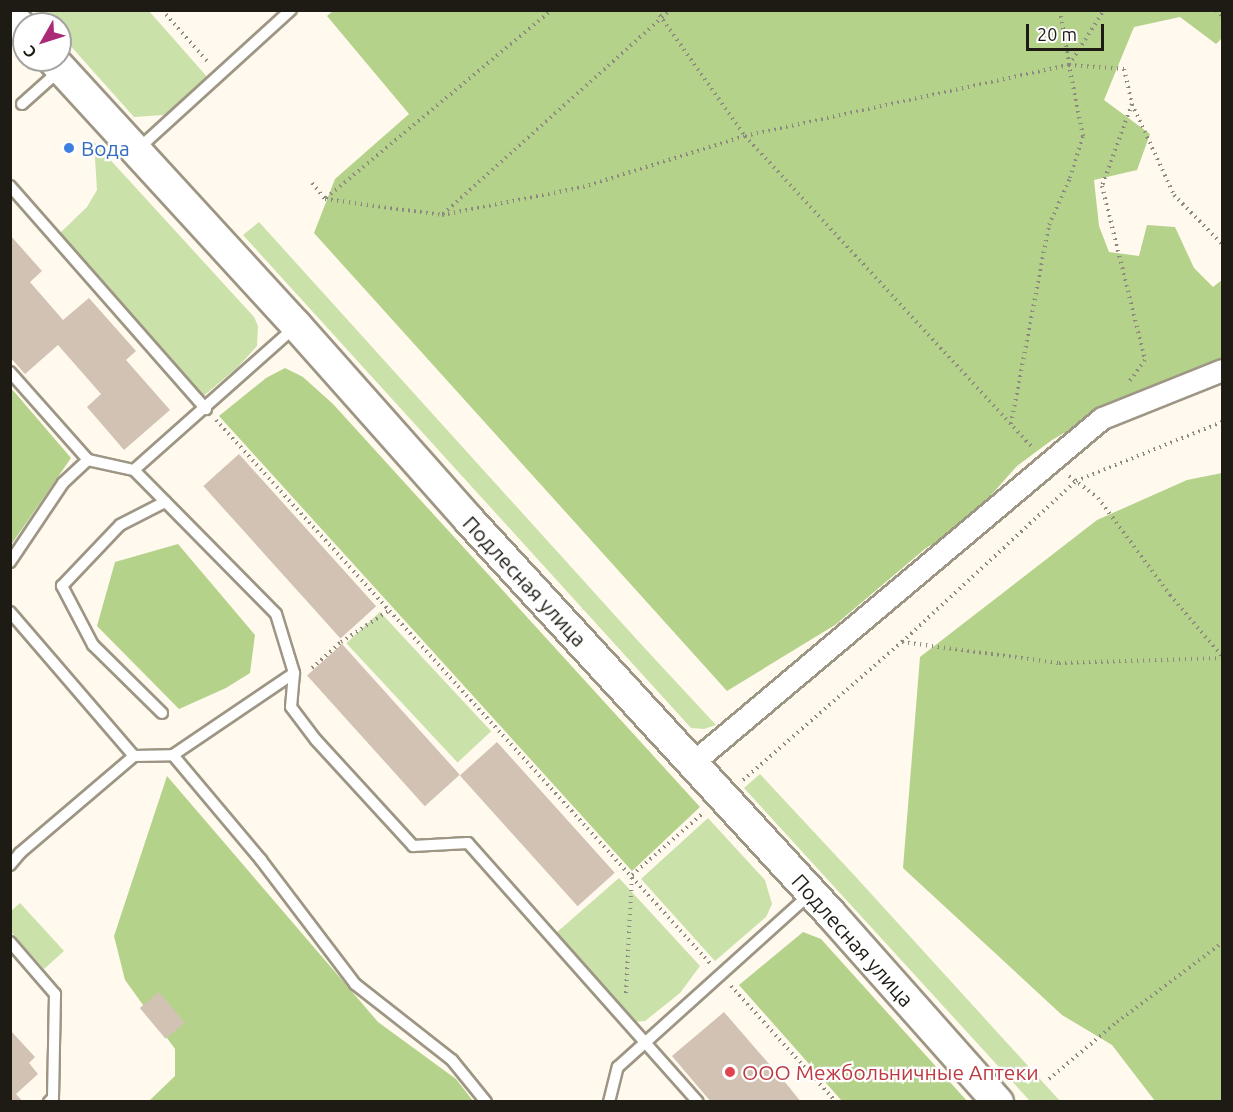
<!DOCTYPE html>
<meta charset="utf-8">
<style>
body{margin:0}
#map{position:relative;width:1233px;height:1112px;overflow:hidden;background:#fff9ee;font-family:Ubuntu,sans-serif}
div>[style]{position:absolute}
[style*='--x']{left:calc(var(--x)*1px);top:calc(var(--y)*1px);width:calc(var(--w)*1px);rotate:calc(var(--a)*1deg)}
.green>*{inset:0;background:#cae1aa;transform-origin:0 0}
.forest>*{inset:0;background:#b5d28b}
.building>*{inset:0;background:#d2c2b3;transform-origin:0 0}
.round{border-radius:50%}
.path>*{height:4px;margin-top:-2px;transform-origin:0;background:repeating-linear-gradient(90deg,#8e8980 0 1.5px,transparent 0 6px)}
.roads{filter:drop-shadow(2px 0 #9e9684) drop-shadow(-2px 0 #9e9684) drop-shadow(0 2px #9e9684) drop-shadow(0 -2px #9e9684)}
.service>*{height:10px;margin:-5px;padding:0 5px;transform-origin:5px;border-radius:5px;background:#fff}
.minor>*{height:21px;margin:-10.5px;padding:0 10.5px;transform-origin:10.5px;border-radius:10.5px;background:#fff}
.secondary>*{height:30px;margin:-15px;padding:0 15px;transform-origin:15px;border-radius:15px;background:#fff}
.dots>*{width:16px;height:16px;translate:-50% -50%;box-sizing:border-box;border:3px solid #fff;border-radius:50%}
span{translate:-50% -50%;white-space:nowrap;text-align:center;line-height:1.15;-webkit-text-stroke:4.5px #fff;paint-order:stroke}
.shop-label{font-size:21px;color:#366cbe}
.left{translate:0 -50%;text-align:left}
.street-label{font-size:21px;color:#1e1b14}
.health-label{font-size:21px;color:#be3a42}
.frame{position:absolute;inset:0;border:12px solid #1e1b14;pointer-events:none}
.north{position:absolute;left:12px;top:12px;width:60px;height:60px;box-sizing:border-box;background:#fff;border:2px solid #a5a4a1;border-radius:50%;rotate:231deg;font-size:16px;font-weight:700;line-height:24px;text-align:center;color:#1e1b14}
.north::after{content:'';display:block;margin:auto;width:21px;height:27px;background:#aa2a78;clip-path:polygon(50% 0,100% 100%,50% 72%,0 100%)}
.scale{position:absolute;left:1026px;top:24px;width:78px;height:27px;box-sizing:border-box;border:3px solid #1e1b14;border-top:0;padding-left:8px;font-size:18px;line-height:21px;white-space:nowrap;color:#1e1b14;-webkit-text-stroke:4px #fff;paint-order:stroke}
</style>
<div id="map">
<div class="green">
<i style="clip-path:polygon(39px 11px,149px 11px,209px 79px,164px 115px,134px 117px,60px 34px,60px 24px,51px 24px)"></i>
<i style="clip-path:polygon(94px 142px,254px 317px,258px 326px,257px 346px,238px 367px,201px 398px,59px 234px,87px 207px,97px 190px)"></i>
<i style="clip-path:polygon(259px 222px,639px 642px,716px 725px,704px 729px,691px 728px,243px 235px)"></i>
<i style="left:380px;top:612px;width:163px;height:46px;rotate:47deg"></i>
<i style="clip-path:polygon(760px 774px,854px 875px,1060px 1101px,1030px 1101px,744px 788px)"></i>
<i style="clip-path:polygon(708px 818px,765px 880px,772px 904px,766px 917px,715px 961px,641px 879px)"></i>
<i style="clip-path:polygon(619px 878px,700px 966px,680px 993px,645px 1021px,633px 1022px,556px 933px)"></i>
<i style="clip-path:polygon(20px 903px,64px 951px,44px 969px,11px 932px,11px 911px)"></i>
</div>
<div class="forest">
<i style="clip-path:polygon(333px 11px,1222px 11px,1222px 38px,1216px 44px,1180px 17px,1134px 27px,1104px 100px,1150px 134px,1137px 170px,1094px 180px,1099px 226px,1109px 252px,1139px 256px,1147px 225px,1175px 227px,1194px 268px,1213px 287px,1222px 280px,1222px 361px,1128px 396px,1052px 440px,1017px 466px,984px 503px,949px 535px,926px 548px,835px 625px,727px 691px,314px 233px,335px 179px,409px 114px,327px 16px)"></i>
<i style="clip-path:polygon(285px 368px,303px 377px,333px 404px,700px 807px,632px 871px,219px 416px,266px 378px)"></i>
<i style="clip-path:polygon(11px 388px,71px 458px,11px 545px)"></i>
<i style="clip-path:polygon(1222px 473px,1222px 1101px,1155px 1101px,1112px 1045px,1062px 1015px,903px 868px,920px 657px,1097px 520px,1187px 480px)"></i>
<i style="clip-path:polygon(178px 544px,255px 635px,250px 673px,226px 688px,179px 709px,97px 626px,115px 562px)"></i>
<i style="clip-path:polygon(167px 776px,378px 1022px,456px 1079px,473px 1101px,149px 1101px,175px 1076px,175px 1049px,125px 980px,114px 936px)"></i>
<i style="clip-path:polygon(803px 932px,821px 939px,967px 1101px,842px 1101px,739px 985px)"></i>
</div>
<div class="building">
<i class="round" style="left:62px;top:140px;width:14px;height:14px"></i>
<i style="clip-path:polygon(10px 235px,42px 271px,30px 282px,63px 320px,89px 298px,136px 351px,126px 360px,170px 410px,124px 450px,87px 407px,101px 394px,58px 345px,25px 374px,10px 357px)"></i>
<i style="left:239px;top:454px;width:205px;height:48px;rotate:48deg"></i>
<i style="left:342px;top:644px;width:176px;height:47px;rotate:48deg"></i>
<i style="left:497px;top:742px;width:176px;height:50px;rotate:48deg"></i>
<i style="left:159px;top:992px;width:40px;height:25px;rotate:50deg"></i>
<i style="clip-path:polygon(724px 1012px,789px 1087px,801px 1102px,711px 1102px,672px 1056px)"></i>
<i style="clip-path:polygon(10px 1030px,35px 1057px,29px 1063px,38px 1074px,16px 1094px,23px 1102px,10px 1102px)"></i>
</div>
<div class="path">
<i style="--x:162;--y:10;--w:68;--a:48.6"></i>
<i style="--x:656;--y:10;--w:154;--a:54.8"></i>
<i style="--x:745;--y:136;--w:425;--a:47.3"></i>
<i style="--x:1060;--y:10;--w:55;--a:80.5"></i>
<i style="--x:1216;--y:10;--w:8;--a:45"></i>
<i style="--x:1132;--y:104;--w:100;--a:65.2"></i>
<i style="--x:1174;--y:195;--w:69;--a:45.6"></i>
<i style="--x:312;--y:183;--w:21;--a:51"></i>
<i style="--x:325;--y:199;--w:118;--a:7.8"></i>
<i style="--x:442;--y:215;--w:144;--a:-11.2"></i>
<i style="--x:583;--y:187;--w:170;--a:-17.5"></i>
<i style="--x:745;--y:136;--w:332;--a:-12.4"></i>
<i style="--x:1069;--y:65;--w:55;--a:4.2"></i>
<i style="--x:1124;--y:69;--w:36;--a:77"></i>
<i style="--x:1132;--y:104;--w:87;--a:110.1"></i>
<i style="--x:1102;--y:186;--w:179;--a:76.1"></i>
<i style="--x:1145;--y:360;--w:27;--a:126"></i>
<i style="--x:326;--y:198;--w:294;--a:-39.8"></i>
<i style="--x:443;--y:214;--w:305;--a:-41.9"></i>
<i style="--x:216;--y:420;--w:734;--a:47.71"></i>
<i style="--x:1011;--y:424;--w:203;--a:-79.2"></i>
<i style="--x:1049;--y:225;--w:51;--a:-65.9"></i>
<i style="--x:1070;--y:178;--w:44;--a:-72.8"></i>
<i style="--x:1083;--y:136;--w:72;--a:-101.2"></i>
<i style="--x:1069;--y:65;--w:65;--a:-57.5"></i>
<i style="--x:1069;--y:476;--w:36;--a:37"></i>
<i style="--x:1098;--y:498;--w:121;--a:53.4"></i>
<i style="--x:1170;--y:595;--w:80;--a:49.6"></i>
<i style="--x:902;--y:642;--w:158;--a:7.6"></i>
<i style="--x:1059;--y:663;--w:163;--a:-1.8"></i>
<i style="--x:312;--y:668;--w:39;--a:-42"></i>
<i style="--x:341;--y:642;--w:59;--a:-33.1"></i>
<i style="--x:743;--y:780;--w:211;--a:-41"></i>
<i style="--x:902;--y:642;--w:237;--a:-42.8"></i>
<i style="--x:1076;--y:481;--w:157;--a:-22"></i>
<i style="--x:731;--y:986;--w:156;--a:47.8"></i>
<i style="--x:626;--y:993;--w:118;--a:-87.1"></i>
<i style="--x:632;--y:875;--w:94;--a:-41.1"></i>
<i style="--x:1049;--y:1079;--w:89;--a:-40"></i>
<i style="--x:1117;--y:1022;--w:131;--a:-37"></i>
</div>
<div class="roads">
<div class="service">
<i style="--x:22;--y:104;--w:51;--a:-41.8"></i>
<i style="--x:138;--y:149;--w:207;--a:-42.3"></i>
<i style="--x:10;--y:186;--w:297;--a:48.7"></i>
<i style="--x:295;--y:327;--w:215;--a:138.4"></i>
<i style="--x:134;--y:470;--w:202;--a:45.4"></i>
<i style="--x:276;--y:614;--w:62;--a:73"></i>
<i style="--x:294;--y:673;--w:34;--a:95"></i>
<i style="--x:291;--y:707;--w:41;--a:52.9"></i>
<i style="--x:316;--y:740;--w:144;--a:47.5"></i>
<i style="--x:413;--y:846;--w:55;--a:-3.1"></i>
<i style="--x:468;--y:843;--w:346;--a:48.4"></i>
<i style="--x:10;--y:372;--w:118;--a:48.4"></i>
<i style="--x:88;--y:460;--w:47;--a:12.3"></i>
<i style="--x:10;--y:562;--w:95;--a:-56.1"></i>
<i style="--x:63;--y:483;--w:34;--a:-43"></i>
<i style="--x:10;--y:612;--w:190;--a:49.3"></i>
<i style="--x:162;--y:713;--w:97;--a:-135.4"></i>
<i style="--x:93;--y:645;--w:67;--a:-117.7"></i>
<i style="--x:62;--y:586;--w:84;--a:-46.4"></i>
<i style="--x:120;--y:525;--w:51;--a:-27.1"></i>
<i style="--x:173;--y:755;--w:137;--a:50"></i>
<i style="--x:261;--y:860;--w:156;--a:52.8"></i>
<i style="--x:355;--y:984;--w:123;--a:38.1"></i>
<i style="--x:452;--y:1060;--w:54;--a:51"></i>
<i style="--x:10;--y:865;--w:16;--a:-50"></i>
<i style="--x:20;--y:853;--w:150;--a:-40.4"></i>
<i style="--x:134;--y:756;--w:39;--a:-1"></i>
<i style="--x:173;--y:755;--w:146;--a:-34.1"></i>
<i style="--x:10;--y:942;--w:69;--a:49.1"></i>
<i style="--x:55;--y:994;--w:104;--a:91.1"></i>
<i style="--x:53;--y:1098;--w:6;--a:135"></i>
<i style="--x:609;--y:1102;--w:36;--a:-76"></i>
<i style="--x:618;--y:1067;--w:258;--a:-42"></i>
</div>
<div class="minor">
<i style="--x:691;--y:764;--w:537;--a:-40.09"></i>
<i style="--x:1102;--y:418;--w:129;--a:-21.8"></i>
</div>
<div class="secondary">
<i style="--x:10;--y:15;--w:21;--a:47"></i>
<i style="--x:53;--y:60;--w:360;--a:47.5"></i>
<i style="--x:296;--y:325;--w:261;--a:48.4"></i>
<i style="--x:469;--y:520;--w:534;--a:47.43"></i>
<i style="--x:830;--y:913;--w:253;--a:48.4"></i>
</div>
</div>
<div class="dots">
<i style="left:69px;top:148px;background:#3f7fe0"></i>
<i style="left:730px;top:1072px;background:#e0444e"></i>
</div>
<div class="shop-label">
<span class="left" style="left:81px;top:148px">Вода</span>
</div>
<div class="street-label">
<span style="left:525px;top:581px;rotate:47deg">Подлесная улица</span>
<span style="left:853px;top:940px;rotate:48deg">Подлесная улица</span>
</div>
<div class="health-label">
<span class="left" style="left:742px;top:1072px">ООО Межбольничные Аптеки</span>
</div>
<div class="frame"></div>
<div class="north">С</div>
<div class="scale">20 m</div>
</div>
